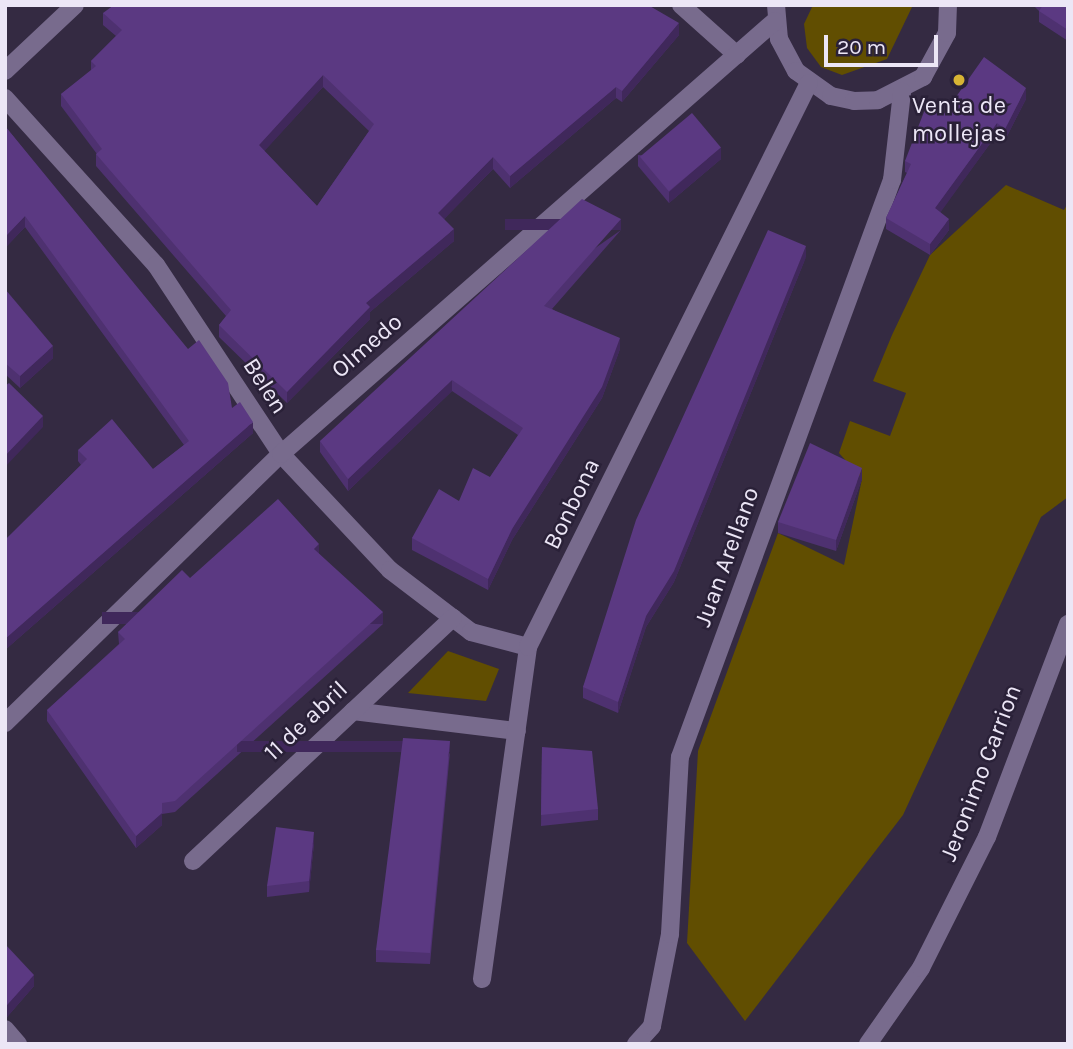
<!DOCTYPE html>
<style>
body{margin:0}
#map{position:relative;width:1073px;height:1049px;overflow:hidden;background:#342a42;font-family:Karla,sans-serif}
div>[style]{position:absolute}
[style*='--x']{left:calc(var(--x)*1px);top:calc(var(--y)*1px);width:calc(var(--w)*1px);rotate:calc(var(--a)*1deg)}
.green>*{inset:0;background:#614e01}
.minor>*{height:18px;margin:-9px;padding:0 9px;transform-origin:9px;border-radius:9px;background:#786b8d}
.wall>*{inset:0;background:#4e3170}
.shaded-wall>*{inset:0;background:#40285b;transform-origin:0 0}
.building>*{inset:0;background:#5b3982;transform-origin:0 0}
.dots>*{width:19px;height:19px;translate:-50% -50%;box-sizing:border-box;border:4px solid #2a2138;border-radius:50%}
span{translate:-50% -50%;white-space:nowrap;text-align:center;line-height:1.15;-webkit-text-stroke:5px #2a2138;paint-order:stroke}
.poi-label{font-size:24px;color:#ece6f6}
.street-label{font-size:24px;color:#ece6f6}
.frame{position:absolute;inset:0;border:7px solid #ece6f6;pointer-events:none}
.scale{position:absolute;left:824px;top:35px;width:114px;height:32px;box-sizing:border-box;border:4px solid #ece6f6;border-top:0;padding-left:9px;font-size:21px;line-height:24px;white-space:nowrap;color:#ece6f6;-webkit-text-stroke:5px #2a2138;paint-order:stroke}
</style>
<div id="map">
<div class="green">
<i style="clip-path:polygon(813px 5px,913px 5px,887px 59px,842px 75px,821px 67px,807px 48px,804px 24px)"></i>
<i style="clip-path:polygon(1006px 185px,1064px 210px,1068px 203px,1068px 497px,1041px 517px,903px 815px,745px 1021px,687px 943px,698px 751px,778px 533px,844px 565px,862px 479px,839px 453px,850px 421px,890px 436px,906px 393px,873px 381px,892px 335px,930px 255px)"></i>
<i style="clip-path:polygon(448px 651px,499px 669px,486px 701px,408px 693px)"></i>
</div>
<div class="minor">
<i style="--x:681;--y:5;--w:75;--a:41.8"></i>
<i style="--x:776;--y:5;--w:34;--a:85"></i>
<i style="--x:779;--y:39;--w:36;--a:62"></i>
<i style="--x:796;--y:71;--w:43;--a:35.5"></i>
<i style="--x:831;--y:96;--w:24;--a:12"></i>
<i style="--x:854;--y:101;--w:24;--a:-2"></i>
<i style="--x:878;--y:100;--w:51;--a:-27.1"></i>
<i style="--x:923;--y:77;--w:50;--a:-61.4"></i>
<i style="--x:947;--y:33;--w:28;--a:-88"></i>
<i style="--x:5;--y:71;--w:96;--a:-43.3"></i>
<i style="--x:5;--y:98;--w:225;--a:47.9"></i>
<i style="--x:156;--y:265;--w:227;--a:56.5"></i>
<i style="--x:281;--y:454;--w:159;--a:46.8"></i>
<i style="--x:390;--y:570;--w:102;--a:37.4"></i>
<i style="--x:471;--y:632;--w:59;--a:14.7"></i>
<i style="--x:353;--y:711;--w:165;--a:7"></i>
<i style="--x:5;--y:723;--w:385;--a:-44.3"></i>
<i style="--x:281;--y:454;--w:657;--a:-41.24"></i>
<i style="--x:193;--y:861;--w:356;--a:-43.1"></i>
<i style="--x:482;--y:979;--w:335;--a:-82.1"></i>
<i style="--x:528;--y:647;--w:630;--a:-63.52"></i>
<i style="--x:5;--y:1029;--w:20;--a:49"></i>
<i style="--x:636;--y:1044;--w:24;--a:-48"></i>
<i style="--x:652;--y:1026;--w:94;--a:-78.9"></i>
<i style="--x:670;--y:934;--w:177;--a:-86.8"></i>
<i style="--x:680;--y:757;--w:615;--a:-69.83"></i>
<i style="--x:892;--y:180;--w:89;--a:-83.5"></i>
<i style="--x:868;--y:1044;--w:93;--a:-55.1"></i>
<i style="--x:921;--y:968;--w:147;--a:-63.3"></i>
<i style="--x:987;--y:837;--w:228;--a:-69.2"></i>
</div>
<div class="wall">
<i style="clip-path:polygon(1033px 5px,1068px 5px,1068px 41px,1039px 22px,1039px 11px)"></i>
<i style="clip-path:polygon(evenodd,103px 13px,679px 35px,622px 102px,616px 98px,510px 188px,493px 169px,444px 219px,454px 241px,370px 312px,370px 319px,287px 403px,219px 337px,219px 325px,226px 316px,96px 166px,96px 154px,97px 154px,61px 106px,61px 94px,91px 71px,91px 61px,116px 36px,103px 25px,103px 13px,323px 87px,369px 131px,317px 206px,264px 151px,323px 87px)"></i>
<i style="clip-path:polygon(1026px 99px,1005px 140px,997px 134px,940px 212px,949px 230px,930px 255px,886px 229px,886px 218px,907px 173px,905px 172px,905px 161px,944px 114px)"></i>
<i style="clip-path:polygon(5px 126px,232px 408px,253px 433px,5px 650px,5px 540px,81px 465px,78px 461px,78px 450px,153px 469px,184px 445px,25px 227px,5px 248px)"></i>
<i style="clip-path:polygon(638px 155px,721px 159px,669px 203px,638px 166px)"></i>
<i style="clip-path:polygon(621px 230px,552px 309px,620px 349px,602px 398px,512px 540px,488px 590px,412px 550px,412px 538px,490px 477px,518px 435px,452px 391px,348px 491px,320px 452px,320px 441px)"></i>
<i style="clip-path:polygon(806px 257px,674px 582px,646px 627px,618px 713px,583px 698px,583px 687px)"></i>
<i style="clip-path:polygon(5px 289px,53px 358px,20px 388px,5px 374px)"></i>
<i style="clip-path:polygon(862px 479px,836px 551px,778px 533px,778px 522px)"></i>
<i style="clip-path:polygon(319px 554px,383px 624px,175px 812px,162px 814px,162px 825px,136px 848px,47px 721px,47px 710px,119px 644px,118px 632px,190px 578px)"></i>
<i style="clip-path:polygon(542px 747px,598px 809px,598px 820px,541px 826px)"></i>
<i style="clip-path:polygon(450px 752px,430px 964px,376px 962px,376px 950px)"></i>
<i style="clip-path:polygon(314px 843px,309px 892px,267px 897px,267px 886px)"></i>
<i style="clip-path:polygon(5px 944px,34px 986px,7px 1017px,5px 1014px)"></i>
</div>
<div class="shaded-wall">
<i style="clip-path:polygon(679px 23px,679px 35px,622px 102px,622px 91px)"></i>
<i style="clip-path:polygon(323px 75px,323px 87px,259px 157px,259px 145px)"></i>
<i style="clip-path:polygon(616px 87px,616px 98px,510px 188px,510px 176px)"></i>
<i style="clip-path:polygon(1026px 88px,1026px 99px,1005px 140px,1005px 129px)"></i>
<i style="clip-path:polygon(997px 123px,997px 134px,935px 220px,935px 208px)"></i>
<i style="clip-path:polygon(721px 147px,721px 159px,669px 203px,669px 192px)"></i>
<i style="clip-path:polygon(493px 157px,493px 169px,438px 225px,438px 213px)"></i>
<i style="clip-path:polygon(25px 216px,25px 227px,5px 248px,5px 237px)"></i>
<i style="left:621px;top:219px;width:11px;height:116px;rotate:90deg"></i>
<i style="clip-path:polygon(949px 219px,949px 230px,930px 255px,930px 244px)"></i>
<i style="clip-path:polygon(454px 229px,454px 241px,370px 312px,370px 319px,287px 403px,287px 392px,366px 303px)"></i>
<i style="clip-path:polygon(806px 246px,806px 257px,674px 582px,646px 627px,618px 713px,618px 702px,646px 616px)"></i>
<i style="clip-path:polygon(620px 338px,620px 349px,602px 398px,512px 540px,488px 590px,488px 579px,512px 529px)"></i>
<i style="clip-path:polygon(53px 346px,53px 358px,20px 388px,20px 376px)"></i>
<i style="clip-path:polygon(452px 380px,452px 391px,348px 491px,348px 479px)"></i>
<i style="clip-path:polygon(43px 416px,43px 427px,5px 467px,5px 456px)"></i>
<i style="clip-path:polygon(253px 422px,253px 433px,5px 650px,5px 639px,17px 628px)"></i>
<i style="clip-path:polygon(862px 468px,862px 479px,836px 551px,836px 540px)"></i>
<i style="clip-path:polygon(319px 544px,319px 556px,314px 549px)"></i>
<i style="left:383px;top:612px;width:12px;height:281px;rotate:90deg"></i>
<i style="left:450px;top:741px;width:11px;height:213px;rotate:90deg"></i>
<i style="clip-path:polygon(162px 813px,162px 825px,136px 848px,136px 836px)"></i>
<i style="clip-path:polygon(314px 832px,314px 843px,309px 892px,309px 881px)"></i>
<i style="clip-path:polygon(34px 975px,34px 986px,7px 1017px,7px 1005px)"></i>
</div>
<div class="building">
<i style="clip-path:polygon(evenodd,114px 5px,648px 5px,679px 23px,622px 91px,616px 87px,510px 176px,493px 157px,438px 213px,454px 229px,366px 303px,370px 307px,287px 392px,219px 325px,231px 310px,96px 154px,102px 149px,61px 94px,96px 66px,91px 61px,122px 30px,103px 13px,114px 5px,323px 75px,374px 124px,317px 206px,259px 145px,323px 75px)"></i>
<i style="clip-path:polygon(1043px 5px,1068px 5px,1068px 30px,1039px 11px)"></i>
<i style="clip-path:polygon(984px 57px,1026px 88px,1005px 129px,997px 123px,935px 208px,949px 219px,930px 244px,886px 218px,911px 164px,905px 161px,927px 104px,944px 114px)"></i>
<i style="left:692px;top:113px;width:45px;height:68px;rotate:50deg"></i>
<i style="clip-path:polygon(5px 126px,188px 349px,199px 340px,228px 383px,232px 408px,240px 402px,253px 422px,5px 639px,5px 540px,87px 459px,78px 450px,112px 419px,153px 469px,189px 441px,25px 216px,5px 237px)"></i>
<i style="clip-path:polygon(582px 199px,621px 219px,544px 306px,620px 338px,602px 387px,512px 529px,488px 579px,412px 538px,439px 489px,459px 501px,473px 468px,490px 477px,523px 428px,452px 380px,348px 479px,320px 441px)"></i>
<i style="clip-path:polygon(768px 230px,806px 246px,674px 571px,646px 616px,618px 702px,583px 687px,636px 520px)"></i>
<i style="clip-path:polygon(5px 289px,53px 346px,20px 376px,5px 363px)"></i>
<i style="clip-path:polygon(9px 383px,43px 416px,5px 456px,5px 386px)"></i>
<i style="clip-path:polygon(810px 443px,862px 468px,836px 540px,778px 522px)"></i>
<i style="clip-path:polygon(278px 499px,319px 544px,314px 549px,383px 612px,175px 801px,162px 803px,162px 813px,136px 836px,47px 710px,125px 639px,118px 632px,182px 570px,190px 578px)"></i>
<i style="clip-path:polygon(403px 738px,450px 741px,430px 953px,376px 950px)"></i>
<i style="clip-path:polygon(542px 747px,592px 751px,598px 809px,541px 815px)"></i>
<i style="clip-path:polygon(276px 827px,314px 832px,309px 881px,267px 886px)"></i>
<i style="clip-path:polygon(5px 944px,34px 975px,7px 1005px,5px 1003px)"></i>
</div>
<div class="dots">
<i style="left:959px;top:80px;background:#d7b434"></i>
</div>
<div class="poi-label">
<span style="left:959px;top:120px">Venta de<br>mollejas</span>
</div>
<div class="street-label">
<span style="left:367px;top:346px;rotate:-41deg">Olmedo</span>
<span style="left:265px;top:386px;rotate:57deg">Belen</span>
<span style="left:572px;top:504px;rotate:-64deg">Bonbona</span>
<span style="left:727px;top:557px;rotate:-70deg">Juan Arellano</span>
<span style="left:306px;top:721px;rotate:-43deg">11 de abril</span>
<span style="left:981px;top:773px;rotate:-69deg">Jeronimo Carrion</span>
</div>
<div class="frame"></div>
<div class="scale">20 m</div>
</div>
